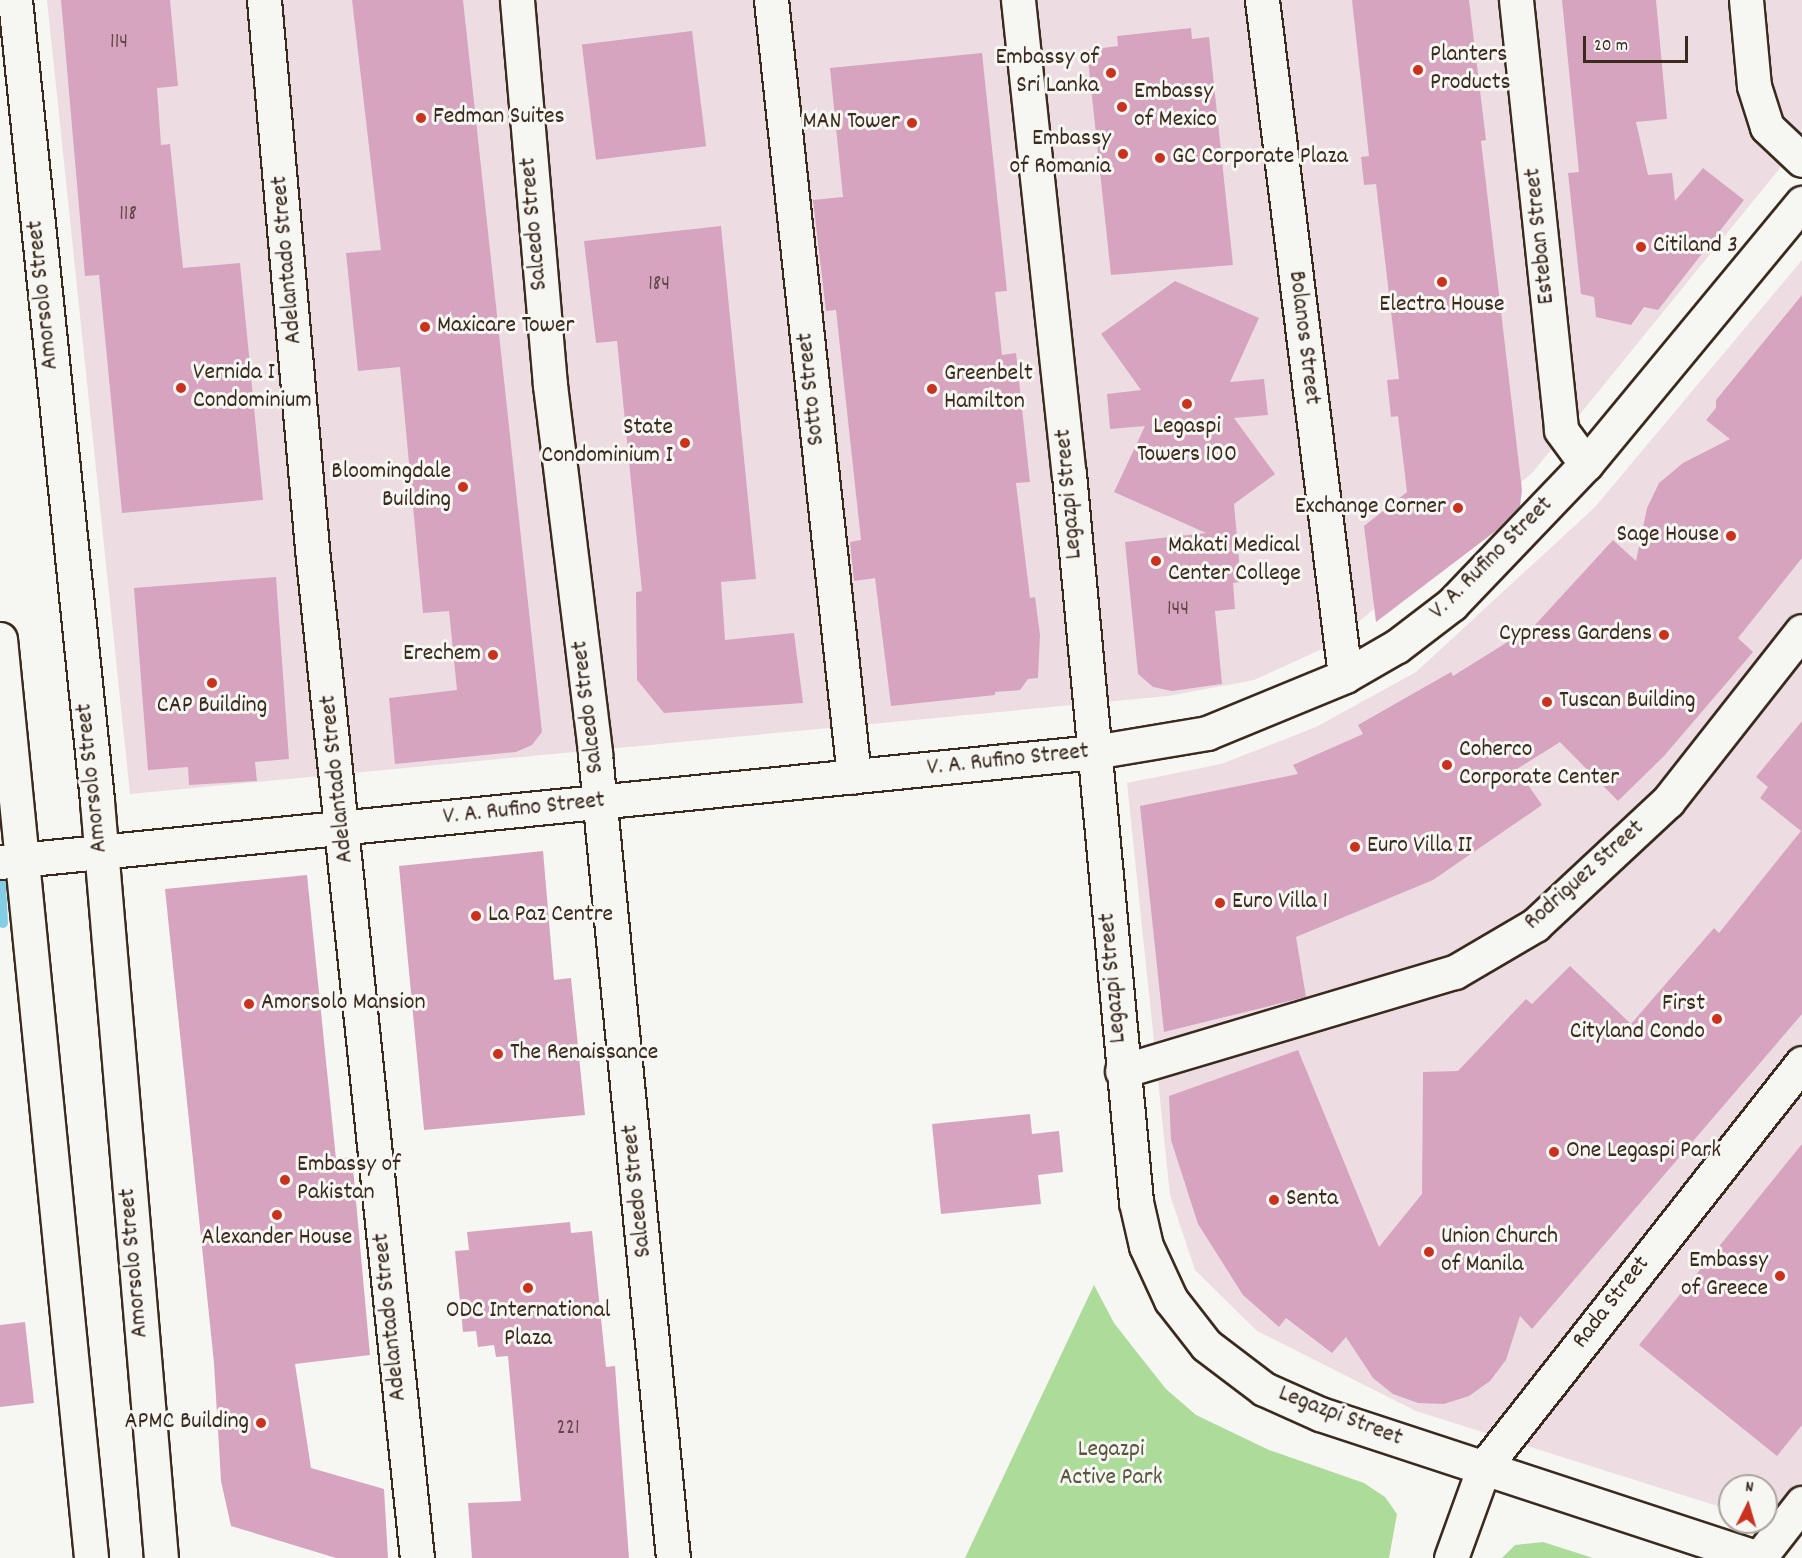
<!DOCTYPE html>
<style>
body{margin:0}
#map{position:relative;width:1802px;height:1558px;overflow:hidden;background:#f6f6f2;font-family:Dekko,sans-serif}
div>[style]{position:absolute}
[style*='--x']{left:calc(var(--x)*1px);top:calc(var(--y)*1px);width:calc(var(--w)*1px);rotate:calc(var(--a)*1deg)}
.built>*{inset:0;background:#eddde3}
.green>*{inset:0;background:#addb9a}
.stream>*{height:10px;margin:-5px;padding:0 5px;transform-origin:5px;border-radius:5px;background:#84cee5}
.building>*{inset:0;background:#d7a4c0;transform-origin:0 0}
.roads{filter:drop-shadow(2px 0 #3b2a1e) drop-shadow(-2px 0 #3b2a1e) drop-shadow(0 2px #3b2a1e) drop-shadow(0 -2px #3b2a1e)}
.minor>*{height:33px;margin:-16.5px;padding:0 16.5px;transform-origin:16.5px;border-radius:16.5px;background:#f6f6f2}
.dots>*{width:16px;height:16px;translate:-50% -50%;box-sizing:border-box;border:3px solid #f6f6f2;border-radius:50%}
span{translate:-50% -50%;white-space:nowrap;text-align:center;line-height:1.15;-webkit-text-stroke:6px #f6f6f2;paint-order:stroke}
.number-label{font-size:21px;color:#624846}
.number-label span{-webkit-text-stroke-width:0}
.poi-label{font-size:24px;color:#3b2a1e}
.left{translate:0 -50%;text-align:left}
.right{translate:-100% -50%;text-align:right}
.street-label{font-size:24px;color:#3b2a1e}
.park-label{font-size:24px;color:#58563d}
.north{position:absolute;left:1718px;top:1474px;width:60px;height:60px;box-sizing:border-box;background:#f6f6f2;border:2px solid #aba49d;border-radius:50%;rotate:5deg;font-size:16px;font-weight:700;line-height:24px;text-align:center;color:#3b2a1e}
.north::after{content:'';display:block;margin:auto;width:21px;height:27px;background:#c8321e;clip-path:polygon(50% 0,100% 100%,50% 72%,0 100%)}
.scale{position:absolute;left:1583px;top:36px;width:105px;height:27px;box-sizing:border-box;border:3px solid #3b2a1e;border-top:0;padding-left:8px;font-size:18px;line-height:21px;white-space:nowrap;color:#3b2a1e;-webkit-text-stroke:4px #f6f6f2;paint-order:stroke}
</style>
<div id="map">
<div class="built">
<i style="clip-path:polygon(47px 0,1802px 0,1802px 141px,1533px 472px,1333px 644px,1254px 680px,1168px 696px,130px 794px)"></i>
<i style="clip-path:polygon(1802px 260px,1802px 1533px,1766px 1522px,1766px 1486px,1730px 1486px,1730px 1510px,1416px 1411px,1257px 1331px,1195px 1270px,1170px 1195px,1127px 783px,1221px 764px,1316px 727px,1416px 672px,1595px 507px)"></i>
</div>
<div class="green">
<i style="clip-path:polygon(1094px 1285px,1114px 1323px,1139px 1355px,1166px 1389px,1196px 1415px,1269px 1450px,1364px 1483px,1385px 1497px,1397px 1514px,1389px 1558px,965px 1558px)"></i>
<i style="clip-path:polygon(1543px 1542px,1593px 1558px,1502px 1558px,1515px 1545px)"></i>
</div>
<div class="stream">
<i style="--x:0;--y:866;--w:57;--a:87"></i>
</div>
<div class="building">
<i style="clip-path:polygon(61px 0,170px 0,178px 86px,157px 88px,161px 145px,170px 144px,183px 268px,240px 263px,263px 500px,122px 513px,99px 275px,85px 276px)"></i>
<i style="clip-path:polygon(352px 0,463px 0,542px 732px,532px 745px,516px 752px,395px 764px,389px 698px,457px 690px,449px 611px,423px 613px,400px 367px,358px 371px,346px 253px,381px 250px)"></i>
<i style="clip-path:polygon(1352px 0,1469px 0,1486px 140px,1481px 141px,1522px 490px,1520px 506px,1497px 530px,1376px 622px,1364px 526px,1407px 492px,1398px 416px,1391px 417px,1387px 380px,1399px 379px,1376px 184px,1364px 185px,1361px 157px,1369px 156px)"></i>
<i style="clip-path:polygon(1562px 0,1656px 0,1667px 119px,1636px 122px,1648px 175px,1672px 173px,1675px 201px,1703px 168px,1744px 200px,1658px 310px,1644px 307px,1631px 325px,1596px 317px,1594px 297px,1581px 294px,1568px 173px,1579px 172px)"></i>
<i style="clip-path:polygon(1191px 28px,1192px 39px,1209px 37px,1233px 265px,1111px 275px,1087px 50px,1118px 46px,1117px 36px)"></i>
<i style="left:692px;top:31px;width:116px;height:111px;rotate:83deg"></i>
<i style="clip-path:polygon(982px 53px,1007px 291px,995px 292px,1002px 355px,1016px 353px,1030px 482px,1016px 483px,1030px 598px,1035px 597px,1040px 635px,1038px 678px,1028px 679px,1020px 690px,995px 692px,995px 695px,891px 706px,875px 578px,854px 581px,850px 542px,861px 540px,836px 310px,826px 311px,813px 200px,843px 197px,830px 68px)"></i>
<i style="clip-path:polygon(721px 226px,756px 579px,721px 582px,725px 640px,794px 633px,803px 703px,664px 713px,637px 680px,636px 592px,642px 591px,617px 341px,596px 343px,584px 241px)"></i>
<i style="clip-path:polygon(1175px 281px,1259px 318px,1230px 382px,1264px 379px,1268px 415px,1234px 418px,1275px 474px,1234px 504px,1241px 582px,1233px 583px,1235px 609px,1215px 611px,1222px 684px,1172px 691px,1153px 687px,1138px 674px,1125px 542px,1206px 533px,1114px 492px,1145px 426px,1110px 429px,1107px 394px,1141px 390px,1101px 334px)"></i>
<i style="clip-path:polygon(1802px 295px,1802px 558px,1738px 638px,1753px 652px,1664px 756px,1618px 801px,1560px 742px,1517px 769px,1542px 805px,1433px 880px,1296px 937px,1306px 997px,1164px 1032px,1140px 806px,1298px 774px,1293px 765px,1363px 734px,1358px 725px,1451px 672px,1453px 676px,1535px 625px,1613px 540px,1636px 561px,1647px 508px,1659px 483px,1683px 463px,1730px 439px,1706px 420px,1716px 408px,1716px 400px)"></i>
<i style="clip-path:polygon(276px 577px,289px 759px,255px 762px,257px 781px,189px 785px,188px 767px,148px 770px,134px 588px)"></i>
<i style="clip-path:polygon(1802px 721px,1802px 1014px,1532px 1329px,1520px 1316px,1506px 1360px,1490px 1381px,1469px 1396px,1444px 1404px,1418px 1403px,1393px 1394px,1373px 1378px,1346px 1337px,1332px 1353px,1286px 1318px,1279px 1327px,1243px 1295px,1198px 1224px,1171px 1140px,1169px 1096px,1298px 1050px,1379px 1247px,1422px 1194px,1423px 1072px,1458px 1071px,1526px 999px,1532px 1004px,1570px 966px,1631px 1024px,1714px 928px,1719px 933px,1801px 831px,1760px 798px,1768px 787px,1756px 777px)"></i>
<i style="clip-path:polygon(543px 851px,554px 980px,571px 978px,585px 1115px,424px 1130px,399px 866px)"></i>
<i style="clip-path:polygon(307px 875px,336px 1159px,352px 1157px,370px 1355px,295px 1364px,311px 1468px,384px 1489px,388px 1558px,336px 1558px,231px 1526px,221px 1481px,214px 1363px,165px 889px)"></i>
<i style="clip-path:polygon(1030px 1114px,1032px 1134px,1059px 1131px,1063px 1172px,1038px 1175px,1041px 1204px,941px 1214px,932px 1124px)"></i>
<i style="clip-path:polygon(1802px 1144px,1802px 1425px,1777px 1456px,1639px 1345px)"></i>
<i style="clip-path:polygon(570px 1222px,571px 1233px,592px 1231px,606px 1367px,615px 1366px,629px 1558px,472px 1558px,468px 1503px,521px 1501px,508px 1356px,496px 1357px,494px 1345px,478px 1347px,476px 1331px,463px 1332px,455px 1251px,469px 1250px,467px 1232px)"></i>
<i style="clip-path:polygon(25px 1322px,34px 1403px,0 1407px,0 1325px)"></i>
</div>
<div class="roads">
<div class="minor">
<i style="--x:15;--y:0;--w:805;--a:84.15"></i>
<i style="--x:97;--y:801;--w:760;--a:85.17"></i>
<i style="--x:264;--y:0;--w:551;--a:85"></i>
<i style="--x:312;--y:549;--w:1014;--a:84.06"></i>
<i style="--x:517;--y:0;--w:386;--a:85.1"></i>
<i style="--x:550;--y:385;--w:372;--a:83"></i>
<i style="--x:595;--y:754;--w:808;--a:84.46"></i>
<i style="--x:771;--y:0;--w:781;--a:83.9"></i>
<i style="--x:1018;--y:0;--w:477;--a:83.9"></i>
<i style="--x:1069;--y:474;--w:731;--a:84.74"></i>
<i style="--x:1136;--y:1202;--w:45;--a:77.2"></i>
<i style="--x:1146;--y:1246;--w:60;--a:65.2"></i>
<i style="--x:1171;--y:1300;--w:57;--a:52.1"></i>
<i style="--x:1206;--y:1345;--w:73;--a:37.2"></i>
<i style="--x:1264;--y:1389;--w:61;--a:24.1"></i>
<i style="--x:1320;--y:1414;--w:462;--a:18.2"></i>
<i style="--x:1262;--y:0;--w:681;--a:83"></i>
<i style="--x:1516;--y:0;--w:432;--a:84"></i>
<i style="--x:1561;--y:430;--w:42;--a:53.7"></i>
<i style="--x:1746;--y:0;--w:86;--a:84.7"></i>
<i style="--x:1754;--y:86;--w:43;--a:72.4"></i>
<i style="--x:1767;--y:127;--w:48;--a:43.3"></i>
<i style="--x:0;--y:639;--w:923;--a:84.34"></i>
<i style="--x:0;--y:862;--w:1100;--a:-5.74"></i>
<i style="--x:1094;--y:752;--w:115;--a:-9.5"></i>
<i style="--x:1207;--y:733;--w:149;--a:-22.4"></i>
<i style="--x:1345;--y:676;--w:60;--a:-30"></i>
<i style="--x:1397;--y:646;--w:69;--a:-37.4"></i>
<i style="--x:1452;--y:604;--w:194;--a:-46.3"></i>
<i style="--x:1586;--y:464;--w:339;--a:-50.4"></i>
<i style="--x:1122;--y:1071;--w:347;--a:-16.6"></i>
<i style="--x:1455;--y:972;--w:93;--a:-30.4"></i>
<i style="--x:1535;--y:925;--w:182;--a:-43"></i>
<i style="--x:1668;--y:801;--w:216;--a:-51.8"></i>
<i style="--x:1451;--y:1558;--w:97;--a:-70.1"></i>
<i style="--x:1484;--y:1467;--w:514;--a:-51.79"></i>
<i style="--x:1759;--y:1558;--w:70;--a:-52"></i>
</div>
</div>
<div class="dots">
<i style="left:1418px;top:70px;background:#c8321e"></i>
<i style="left:1111px;top:73px;background:#c8321e"></i>
<i style="left:1122px;top:107px;background:#c8321e"></i>
<i style="left:421px;top:118px;background:#c8321e"></i>
<i style="left:912px;top:123px;background:#c8321e"></i>
<i style="left:1123px;top:154px;background:#c8321e"></i>
<i style="left:1160px;top:158px;background:#c8321e"></i>
<i style="left:1641px;top:247px;background:#c8321e"></i>
<i style="left:1442px;top:282px;background:#c8321e"></i>
<i style="left:425px;top:327px;background:#c8321e"></i>
<i style="left:181px;top:388px;background:#c8321e"></i>
<i style="left:932px;top:389px;background:#c8321e"></i>
<i style="left:1187px;top:404px;background:#c8321e"></i>
<i style="left:685px;top:443px;background:#c8321e"></i>
<i style="left:463px;top:487px;background:#c8321e"></i>
<i style="left:1458px;top:508px;background:#c8321e"></i>
<i style="left:1731px;top:536px;background:#c8321e"></i>
<i style="left:1156px;top:561px;background:#c8321e"></i>
<i style="left:1664px;top:635px;background:#c8321e"></i>
<i style="left:493px;top:655px;background:#c8321e"></i>
<i style="left:212px;top:683px;background:#c8321e"></i>
<i style="left:1547px;top:702px;background:#c8321e"></i>
<i style="left:1447px;top:765px;background:#c8321e"></i>
<i style="left:1355px;top:847px;background:#c8321e"></i>
<i style="left:1220px;top:903px;background:#c8321e"></i>
<i style="left:476px;top:916px;background:#c8321e"></i>
<i style="left:249px;top:1004px;background:#c8321e"></i>
<i style="left:1717px;top:1019px;background:#c8321e"></i>
<i style="left:498px;top:1054px;background:#c8321e"></i>
<i style="left:1554px;top:1152px;background:#c8321e"></i>
<i style="left:285px;top:1180px;background:#c8321e"></i>
<i style="left:1274px;top:1200px;background:#c8321e"></i>
<i style="left:277px;top:1215px;background:#c8321e"></i>
<i style="left:1429px;top:1252px;background:#c8321e"></i>
<i style="left:1780px;top:1276px;background:#c8321e"></i>
<i style="left:528px;top:1288px;background:#c8321e"></i>
<i style="left:261px;top:1423px;background:#c8321e"></i>
</div>
<div class="number-label">
<span style="left:119px;top:43px">114</span>
<span style="left:128px;top:215px">118</span>
<span style="left:659px;top:285px">184</span>
<span style="left:1178px;top:610px">144</span>
<span style="left:568px;top:1429px">221</span>
</div>
<div class="poi-label">
<span class="left" style="left:1430px;top:70px">Planters<br>Products</span>
<span class="right" style="left:1099px;top:73px">Embassy of<br>Sri Lanka</span>
<span class="left" style="left:1134px;top:107px">Embassy<br>of Mexico</span>
<span class="left" style="left:433px;top:118px">Fedman Suites</span>
<span class="right" style="left:900px;top:123px">MAN Tower</span>
<span class="right" style="left:1111px;top:154px">Embassy<br>of Romania</span>
<span class="left" style="left:1172px;top:158px">GC Corporate Plaza</span>
<span class="left" style="left:1653px;top:247px">Citiland 3</span>
<span style="left:1442px;top:306px">Electra House</span>
<span class="left" style="left:437px;top:327px">Maxicare Tower</span>
<span class="left" style="left:193px;top:388px">Vernida I<br>Condominium</span>
<span class="left" style="left:944px;top:389px">Greenbelt<br>Hamilton</span>
<span style="left:1187px;top:442px">Legaspi<br>Towers 100</span>
<span class="right" style="left:673px;top:443px">State<br>Condominium I</span>
<span class="right" style="left:451px;top:487px">Bloomingdale<br>Building</span>
<span class="right" style="left:1446px;top:508px">Exchange Corner</span>
<span class="right" style="left:1719px;top:536px">Sage House</span>
<span class="left" style="left:1168px;top:561px">Makati Medical<br>Center College</span>
<span class="right" style="left:1652px;top:635px">Cypress Gardens</span>
<span class="right" style="left:481px;top:655px">Erechem</span>
<span class="left" style="left:1559px;top:702px">Tuscan Building</span>
<span style="left:212px;top:707px">CAP Building</span>
<span class="left" style="left:1459px;top:765px">Coherco<br>Corporate Center</span>
<span class="left" style="left:1367px;top:847px">Euro Villa II</span>
<span class="left" style="left:1232px;top:903px">Euro Villa 1</span>
<span class="left" style="left:488px;top:916px">La Paz Centre</span>
<span class="left" style="left:261px;top:1004px">Amorsolo Mansion</span>
<span class="right" style="left:1705px;top:1019px">First<br>Cityland Condo</span>
<span class="left" style="left:510px;top:1054px">The Renaissance</span>
<span class="left" style="left:1566px;top:1152px">One Legaspi Park</span>
<span class="left" style="left:297px;top:1180px">Embassy of<br>Pakistan</span>
<span class="left" style="left:1286px;top:1200px">Senta</span>
<span class="left" style="left:1441px;top:1252px">Union Church<br>of Manila</span>
<span style="left:277px;top:1239px">Alexander House</span>
<span class="right" style="left:1768px;top:1276px">Embassy<br>of Greece</span>
<span style="left:528px;top:1326px">ODC International<br>Plaza</span>
<span class="right" style="left:249px;top:1423px">APMC Building</span>
</div>
<div class="street-label">
<span style="left:535px;top:224px;rotate:-95deg">Salcedo Street</span>
<span style="left:1541px;top:236px;rotate:-96deg">Esteban Street</span>
<span style="left:288px;top:260px;rotate:-95deg">Adelantado Street</span>
<span style="left:44px;top:295px;rotate:-96deg">Amorsolo Street</span>
<span style="left:1303px;top:338px;rotate:83deg">Bolanos Street</span>
<span style="left:812px;top:389px;rotate:-96deg">Sotto Street</span>
<span style="left:1070px;top:494px;rotate:-95deg">Legazpi Street</span>
<span style="left:1492px;top:559px;rotate:-45deg">V. A. Rufino Street</span>
<span style="left:589px;top:707px;rotate:-97deg">Salcedo Street</span>
<span style="left:1008px;top:761px;rotate:-6deg">V. A. Rufino Street</span>
<span style="left:93px;top:778px;rotate:-96deg">Amorsolo Street</span>
<span style="left:338px;top:779px;rotate:-96deg">Adelantado Street</span>
<span style="left:524px;top:810px;rotate:-6deg">V. A. Rufino Street</span>
<span style="left:1585px;top:876px;rotate:-42deg">Rodriguez Street</span>
<span style="left:1114px;top:978px;rotate:-95deg">Legazpi Street</span>
<span style="left:638px;top:1191px;rotate:-96deg">Salcedo Street</span>
<span style="left:135px;top:1263px;rotate:-95deg">Amorsolo Street</span>
<span style="left:1612px;top:1303px;rotate:-52deg">Rada Street</span>
<span style="left:391px;top:1317px;rotate:-96deg">Adelantado Street</span>
<span style="left:1340px;top:1417px;rotate:21deg">Legazpi Street</span>
</div>
<div class="park-label">
<span style="left:1111px;top:1465px">Legazpi<br>Active Park</span>
</div>
<div class="north">N</div>
<div class="scale">20 m</div>
</div>
